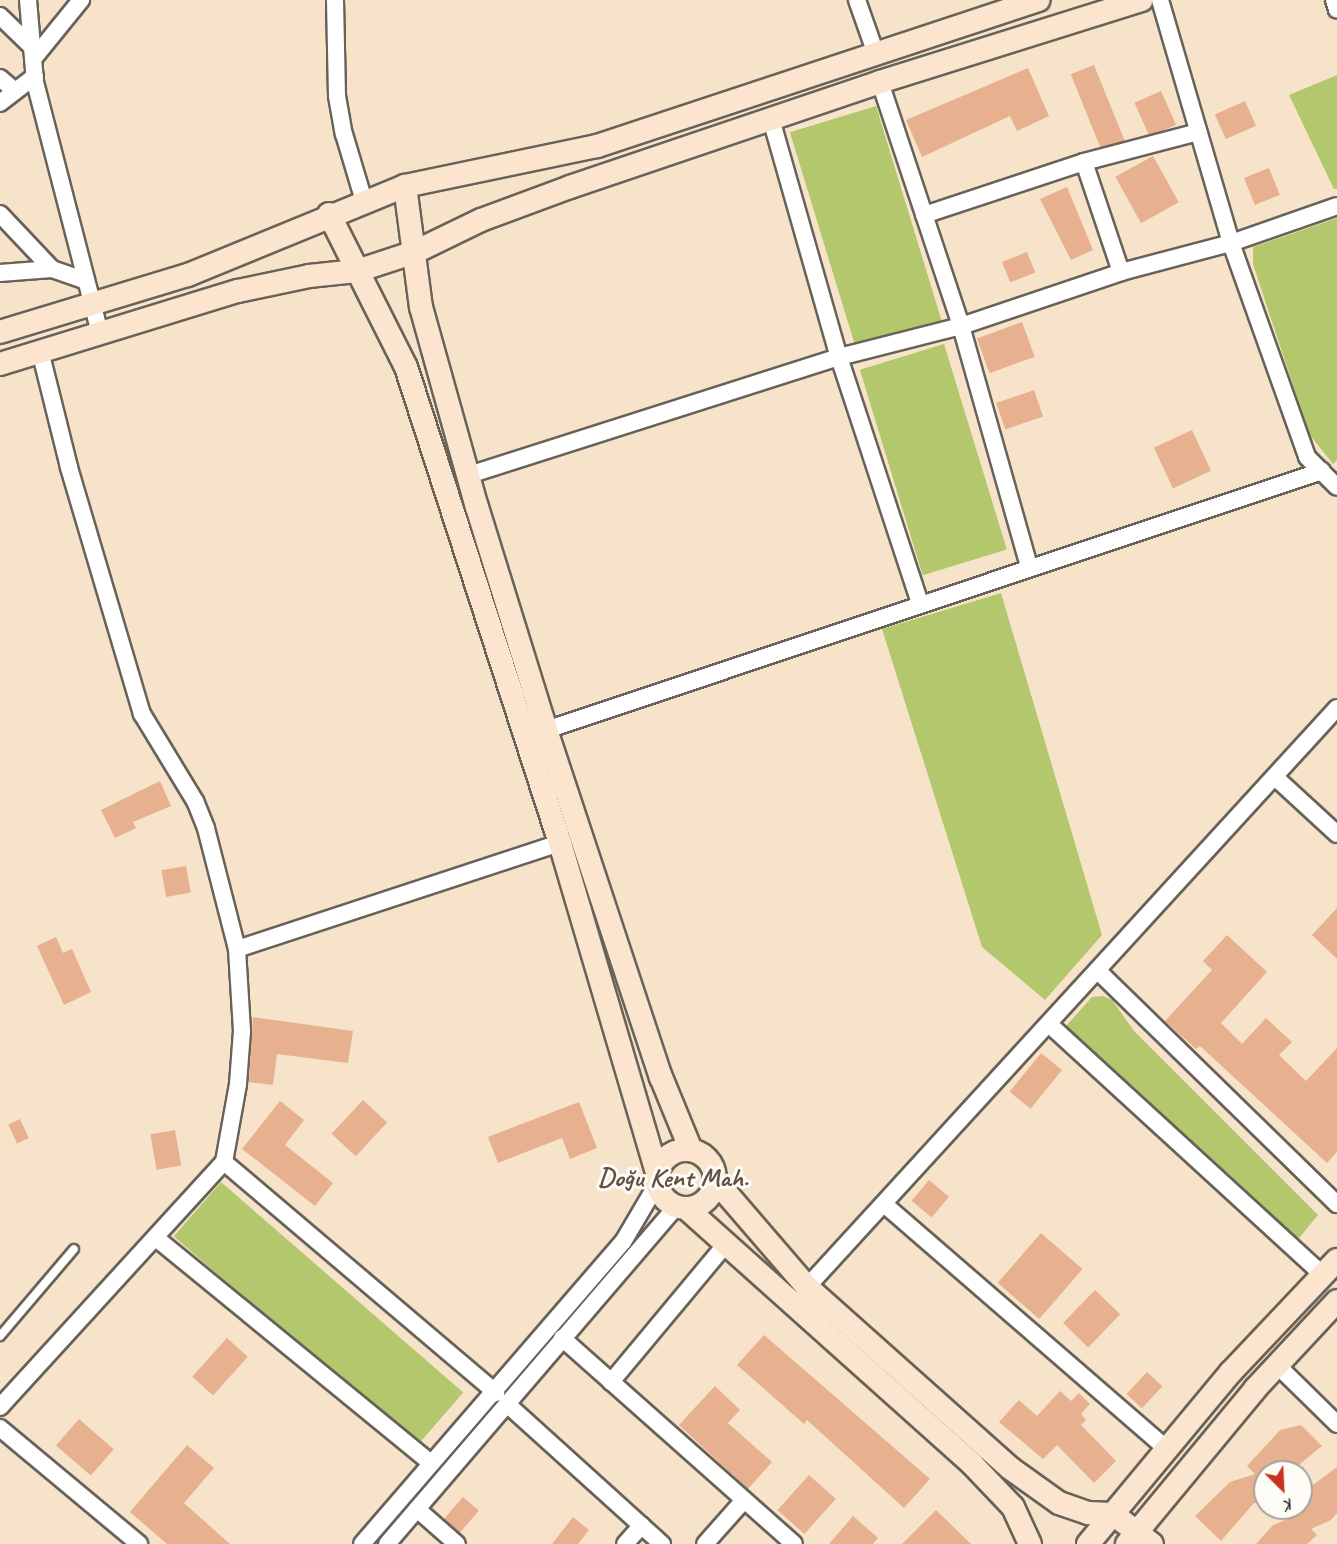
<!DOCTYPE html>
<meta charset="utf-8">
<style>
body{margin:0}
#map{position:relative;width:1337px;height:1544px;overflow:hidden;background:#f6e3ca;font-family:Caveat,sans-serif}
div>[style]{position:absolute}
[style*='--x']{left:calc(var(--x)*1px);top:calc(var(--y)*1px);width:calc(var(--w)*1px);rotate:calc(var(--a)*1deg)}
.green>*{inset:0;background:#b3c86c;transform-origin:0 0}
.building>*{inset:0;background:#e7b08e;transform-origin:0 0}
.roads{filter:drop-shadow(2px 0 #686259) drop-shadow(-2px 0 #686259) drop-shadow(0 2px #686259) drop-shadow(0 -2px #686259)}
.lane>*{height:8px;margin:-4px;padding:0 4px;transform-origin:4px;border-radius:4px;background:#fff}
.street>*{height:16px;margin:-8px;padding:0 8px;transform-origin:8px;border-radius:8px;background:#fff}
.secondary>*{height:22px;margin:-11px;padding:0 11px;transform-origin:11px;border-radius:11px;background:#fbe5cf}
.secondary>.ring{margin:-11px;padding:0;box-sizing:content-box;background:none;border:22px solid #fbe5cf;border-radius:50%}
span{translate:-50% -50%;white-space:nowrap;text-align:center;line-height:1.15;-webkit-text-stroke:6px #fdfcf7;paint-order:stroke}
.district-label{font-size:27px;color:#635044;font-weight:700}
.north{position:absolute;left:1253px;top:1460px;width:60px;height:60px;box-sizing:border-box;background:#fdfcf7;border:2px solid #a3a29f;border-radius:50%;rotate:156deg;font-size:16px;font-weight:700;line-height:24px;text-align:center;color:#1c1c1c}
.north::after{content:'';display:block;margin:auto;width:21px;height:27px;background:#c8321e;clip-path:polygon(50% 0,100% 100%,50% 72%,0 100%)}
</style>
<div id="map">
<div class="green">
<i style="clip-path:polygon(1337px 75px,1337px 189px,1334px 189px,1289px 95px)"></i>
<i style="left:876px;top:106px;width:229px;height:90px;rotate:73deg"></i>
<i style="clip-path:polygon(1337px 218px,1337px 460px,1333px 464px,1309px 434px,1253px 264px,1253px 247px)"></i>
<i style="left:944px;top:344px;width:215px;height:88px;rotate:73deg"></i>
<i style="clip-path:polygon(1001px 593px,1102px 935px,1045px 1000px,982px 947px,882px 629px)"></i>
<i style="clip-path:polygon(1103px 996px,1112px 1000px,1134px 1031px,1318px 1215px,1295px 1243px,1066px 1026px,1092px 997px)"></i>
<i style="left:221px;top:1182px;width:321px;height:72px;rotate:41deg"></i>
</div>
<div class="building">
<i style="left:1094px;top:65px;width:82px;height:25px;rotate:68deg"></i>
<i style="clip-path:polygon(1028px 68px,1049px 116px,1017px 131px,1010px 116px,922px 157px,906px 120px)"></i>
<i style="left:1161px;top:91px;width:37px;height:29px;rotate:66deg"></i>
<i style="left:1245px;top:101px;width:27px;height:33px;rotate:66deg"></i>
<i style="left:1153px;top:156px;width:53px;height:43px;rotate:61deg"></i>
<i style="left:1269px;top:168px;width:29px;height:27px;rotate:68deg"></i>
<i style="clip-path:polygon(1067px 187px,1093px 250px,1071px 260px,1040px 199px)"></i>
<i style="left:1027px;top:252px;width:22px;height:27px;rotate:68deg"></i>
<i style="left:1022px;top:322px;width:37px;height:48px;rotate:70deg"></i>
<i style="left:1034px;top:390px;width:28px;height:40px;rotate:71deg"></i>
<i style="left:1192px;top:430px;width:45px;height:42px;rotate:65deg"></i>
<i style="clip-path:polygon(160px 781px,171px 806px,133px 822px,136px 828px,115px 838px,101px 810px)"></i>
<i style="left:186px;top:866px;width:27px;height:25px;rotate:80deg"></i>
<i style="clip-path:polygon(1337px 908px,1337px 959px,1312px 935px)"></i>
<i style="clip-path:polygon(1227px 935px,1267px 972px,1221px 1023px,1242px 1044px,1266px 1018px,1292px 1042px,1279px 1055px,1306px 1081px,1337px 1048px,1337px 1152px,1327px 1163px,1200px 1046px,1196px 1049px,1165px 1021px,1212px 970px,1203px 961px)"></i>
<i style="clip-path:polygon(56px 937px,63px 953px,72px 949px,91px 992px,64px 1005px,37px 946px)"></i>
<i style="clip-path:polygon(253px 1017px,353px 1031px,348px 1063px,277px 1054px,273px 1085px,249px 1082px)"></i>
<i style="left:1041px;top:1053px;width:27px;height:50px;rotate:39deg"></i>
<i style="left:363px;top:1100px;width:33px;height:46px;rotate:43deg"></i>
<i style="clip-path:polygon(280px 1101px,304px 1120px,285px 1145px,333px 1183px,315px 1206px,242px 1149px)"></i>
<i style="clip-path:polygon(579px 1102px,597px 1148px,570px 1159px,562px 1138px,498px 1163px,488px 1137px)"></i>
<i style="left:20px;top:1119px;width:21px;height:13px;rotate:65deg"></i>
<i style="left:175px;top:1130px;width:36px;height:25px;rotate:80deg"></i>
<i style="left:929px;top:1180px;width:26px;height:27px;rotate:40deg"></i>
<i style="left:1041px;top:1233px;width:55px;height:66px;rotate:41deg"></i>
<i style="left:1095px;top:1290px;width:35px;height:46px;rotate:44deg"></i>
<i style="clip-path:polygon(764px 1335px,930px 1479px,904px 1508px,807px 1420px,804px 1424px,737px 1365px)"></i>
<i style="left:227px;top:1338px;width:28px;height:52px;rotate:42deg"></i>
<i style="left:1147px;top:1372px;width:21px;height:30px;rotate:43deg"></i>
<i style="clip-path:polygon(715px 1386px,740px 1410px,728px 1423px,772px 1462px,748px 1489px,679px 1425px)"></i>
<i style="clip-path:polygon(1060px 1391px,1071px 1401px,1079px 1393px,1090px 1404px,1081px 1414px,1086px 1420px,1081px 1425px,1116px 1461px,1094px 1483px,1057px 1445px,1043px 1459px,999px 1422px,1019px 1400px,1037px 1416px)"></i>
<i style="left:79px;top:1419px;width:46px;height:35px;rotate:41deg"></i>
<i style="clip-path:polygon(1301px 1425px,1322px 1446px,1290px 1472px,1265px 1472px,1265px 1498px,1253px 1504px,1221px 1541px,1195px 1516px,1230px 1482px,1255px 1474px,1247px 1466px,1280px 1430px)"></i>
<i style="clip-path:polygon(187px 1445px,214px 1468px,184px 1503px,230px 1544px,167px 1544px,130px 1512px)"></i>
<i style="clip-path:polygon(1337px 1467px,1337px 1513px,1331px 1520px,1311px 1529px,1317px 1535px,1307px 1544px,1256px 1544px,1273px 1525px,1301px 1514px,1301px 1494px)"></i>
<i style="left:809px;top:1475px;width:36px;height:47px;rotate:42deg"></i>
<i style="left:463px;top:1497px;width:21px;height:29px;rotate:41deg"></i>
<i style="clip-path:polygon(936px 1510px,971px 1544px,902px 1544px)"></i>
<i style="clip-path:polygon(853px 1516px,878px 1538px,873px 1544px,829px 1544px)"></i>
<i style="clip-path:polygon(573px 1517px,589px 1530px,578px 1544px,552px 1544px)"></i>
</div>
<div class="roads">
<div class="lane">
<i style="--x:0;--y:1336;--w:114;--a:-49.6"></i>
</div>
<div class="street">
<i style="--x:28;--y:0;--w:82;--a:85.1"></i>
<i style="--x:35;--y:82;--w:259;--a:75.5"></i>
<i style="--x:335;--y:0;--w:96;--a:88.8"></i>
<i style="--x:337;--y:96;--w:39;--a:80"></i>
<i style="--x:344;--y:134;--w:70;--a:73.4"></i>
<i style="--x:857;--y:0;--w:57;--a:70.6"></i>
<i style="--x:1160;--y:0;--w:253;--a:73.7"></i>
<i style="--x:1231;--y:243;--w:227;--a:70.4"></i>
<i style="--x:1307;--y:457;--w:42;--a:45"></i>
<i style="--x:1334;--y:0;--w:10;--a:73"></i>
<i style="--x:0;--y:16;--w:46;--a:44.1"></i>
<i style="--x:34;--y:58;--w:75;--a:-51"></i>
<i style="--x:0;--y:78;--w:20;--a:41"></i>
<i style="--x:880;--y:82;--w:257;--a:71.6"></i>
<i style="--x:961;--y:326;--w:250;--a:74.2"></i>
<i style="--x:0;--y:103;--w:44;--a:-37.6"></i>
<i style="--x:771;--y:119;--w:248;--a:74.1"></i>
<i style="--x:839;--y:357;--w:260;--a:71.8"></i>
<i style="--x:1084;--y:162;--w:116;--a:71.4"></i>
<i style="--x:0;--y:214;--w:76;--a:46.6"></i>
<i style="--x:52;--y:269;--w:34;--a:19"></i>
<i style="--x:924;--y:215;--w:169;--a:-18.3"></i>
<i style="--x:1084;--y:162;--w:118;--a:-14.7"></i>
<i style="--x:0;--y:273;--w:52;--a:-4.4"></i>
<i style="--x:469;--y:475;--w:388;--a:-17.7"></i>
<i style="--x:839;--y:357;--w:126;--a:-14.3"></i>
<i style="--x:961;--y:326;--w:169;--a:-18.6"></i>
<i style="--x:1121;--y:272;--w:114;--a:-14.8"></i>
<i style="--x:1231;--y:243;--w:112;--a:-19.2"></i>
<i style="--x:546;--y:730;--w:818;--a:-18.46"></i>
<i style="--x:1275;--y:777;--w:84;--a:42.6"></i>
<i style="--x:237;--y:949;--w:340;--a:-18.2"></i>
<i style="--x:1098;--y:971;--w:334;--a:44.3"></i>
<i style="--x:1050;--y:1025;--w:370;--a:42.5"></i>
<i style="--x:224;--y:1162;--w:357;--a:40.3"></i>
<i style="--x:884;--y:1204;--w:374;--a:40.9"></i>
<i style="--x:156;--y:1238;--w:355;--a:39.3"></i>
<i style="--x:807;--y:1287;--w:785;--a:-47.53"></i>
<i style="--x:562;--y:1338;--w:310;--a:41.6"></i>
<i style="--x:1277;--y:1365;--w:84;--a:44.5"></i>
<i style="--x:611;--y:1382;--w:180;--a:-50.2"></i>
<i style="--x:507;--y:1404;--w:209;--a:42.1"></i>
<i style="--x:0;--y:1407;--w:332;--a:-47.6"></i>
<i style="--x:224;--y:1162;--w:79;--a:-79.8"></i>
<i style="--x:238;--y:1084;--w:53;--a:-85.7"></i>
<i style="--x:242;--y:1031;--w:82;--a:-93.5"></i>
<i style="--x:237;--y:949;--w:125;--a:-104.4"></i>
<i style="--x:206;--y:828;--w:29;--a:-112"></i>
<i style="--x:195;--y:801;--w:102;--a:-121.3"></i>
<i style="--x:142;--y:714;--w:258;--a:-106.5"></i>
<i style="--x:69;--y:467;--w:120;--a:-104"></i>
<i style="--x:0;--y:1428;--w:181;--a:39.8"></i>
<i style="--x:417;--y:1509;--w:53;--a:41.2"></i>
<i style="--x:362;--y:1544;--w:399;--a:-49.2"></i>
<i style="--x:623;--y:1242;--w:67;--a:-59.6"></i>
<i style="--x:387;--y:1544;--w:444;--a:-49.4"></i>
<i style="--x:625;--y:1544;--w:25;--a:-48"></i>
<i style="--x:705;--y:1544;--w:59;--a:-48.4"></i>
</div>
<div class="secondary">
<i style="--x:405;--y:186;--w:122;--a:82.5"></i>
<i style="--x:421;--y:307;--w:208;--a:74.4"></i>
<i style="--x:477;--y:507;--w:233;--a:72.8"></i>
<i style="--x:546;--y:730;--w:366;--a:71.7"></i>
<i style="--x:661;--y:1077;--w:79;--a:67.7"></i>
<i style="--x:329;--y:214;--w:171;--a:63.3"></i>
<i style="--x:406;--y:367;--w:500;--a:72.07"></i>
<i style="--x:560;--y:843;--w:343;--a:73.6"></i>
<i style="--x:0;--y:332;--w:196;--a:-16.9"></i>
<i style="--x:188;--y:275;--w:235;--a:-22.3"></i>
<i style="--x:405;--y:186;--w:196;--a:-11.8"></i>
<i style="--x:597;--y:146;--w:465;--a:-18.3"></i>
<i style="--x:0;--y:364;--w:249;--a:-17.1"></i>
<i style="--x:238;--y:291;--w:73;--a:-11.9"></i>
<i style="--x:309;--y:276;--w:48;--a:-5.9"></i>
<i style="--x:357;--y:271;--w:61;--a:-18.1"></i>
<i style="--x:415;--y:252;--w:73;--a:-25.9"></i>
<i style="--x:481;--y:220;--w:95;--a:-20.3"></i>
<i style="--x:570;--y:187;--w:327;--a:-18.7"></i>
<i style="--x:880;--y:82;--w:274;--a:-17.4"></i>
<i class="ring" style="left:657px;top:1150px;width:36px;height:36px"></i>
<i style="--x:715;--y:1180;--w:141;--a:49.3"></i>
<i style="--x:807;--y:1287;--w:272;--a:41.7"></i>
<i style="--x:1010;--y:1468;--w:60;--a:35.5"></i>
<i style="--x:1059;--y:1503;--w:31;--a:19"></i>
<i style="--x:1088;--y:1513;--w:25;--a:2"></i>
<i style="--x:1113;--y:1514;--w:49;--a:37.6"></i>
<i style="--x:686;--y:1208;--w:384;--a:41.8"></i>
<i style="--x:972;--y:1464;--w:59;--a:46.4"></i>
<i style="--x:1013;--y:1507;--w:41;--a:65.3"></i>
<i style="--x:1088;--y:1544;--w:224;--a:-50.3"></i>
<i style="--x:1231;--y:1372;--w:154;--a:-46.6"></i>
<i style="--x:1127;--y:1544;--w:201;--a:-50.4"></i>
<i style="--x:1255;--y:1389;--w:120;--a:-47"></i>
</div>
</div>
<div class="district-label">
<span style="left:673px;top:1178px">Doğu Kent Mah.</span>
</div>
<div class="north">K</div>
</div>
